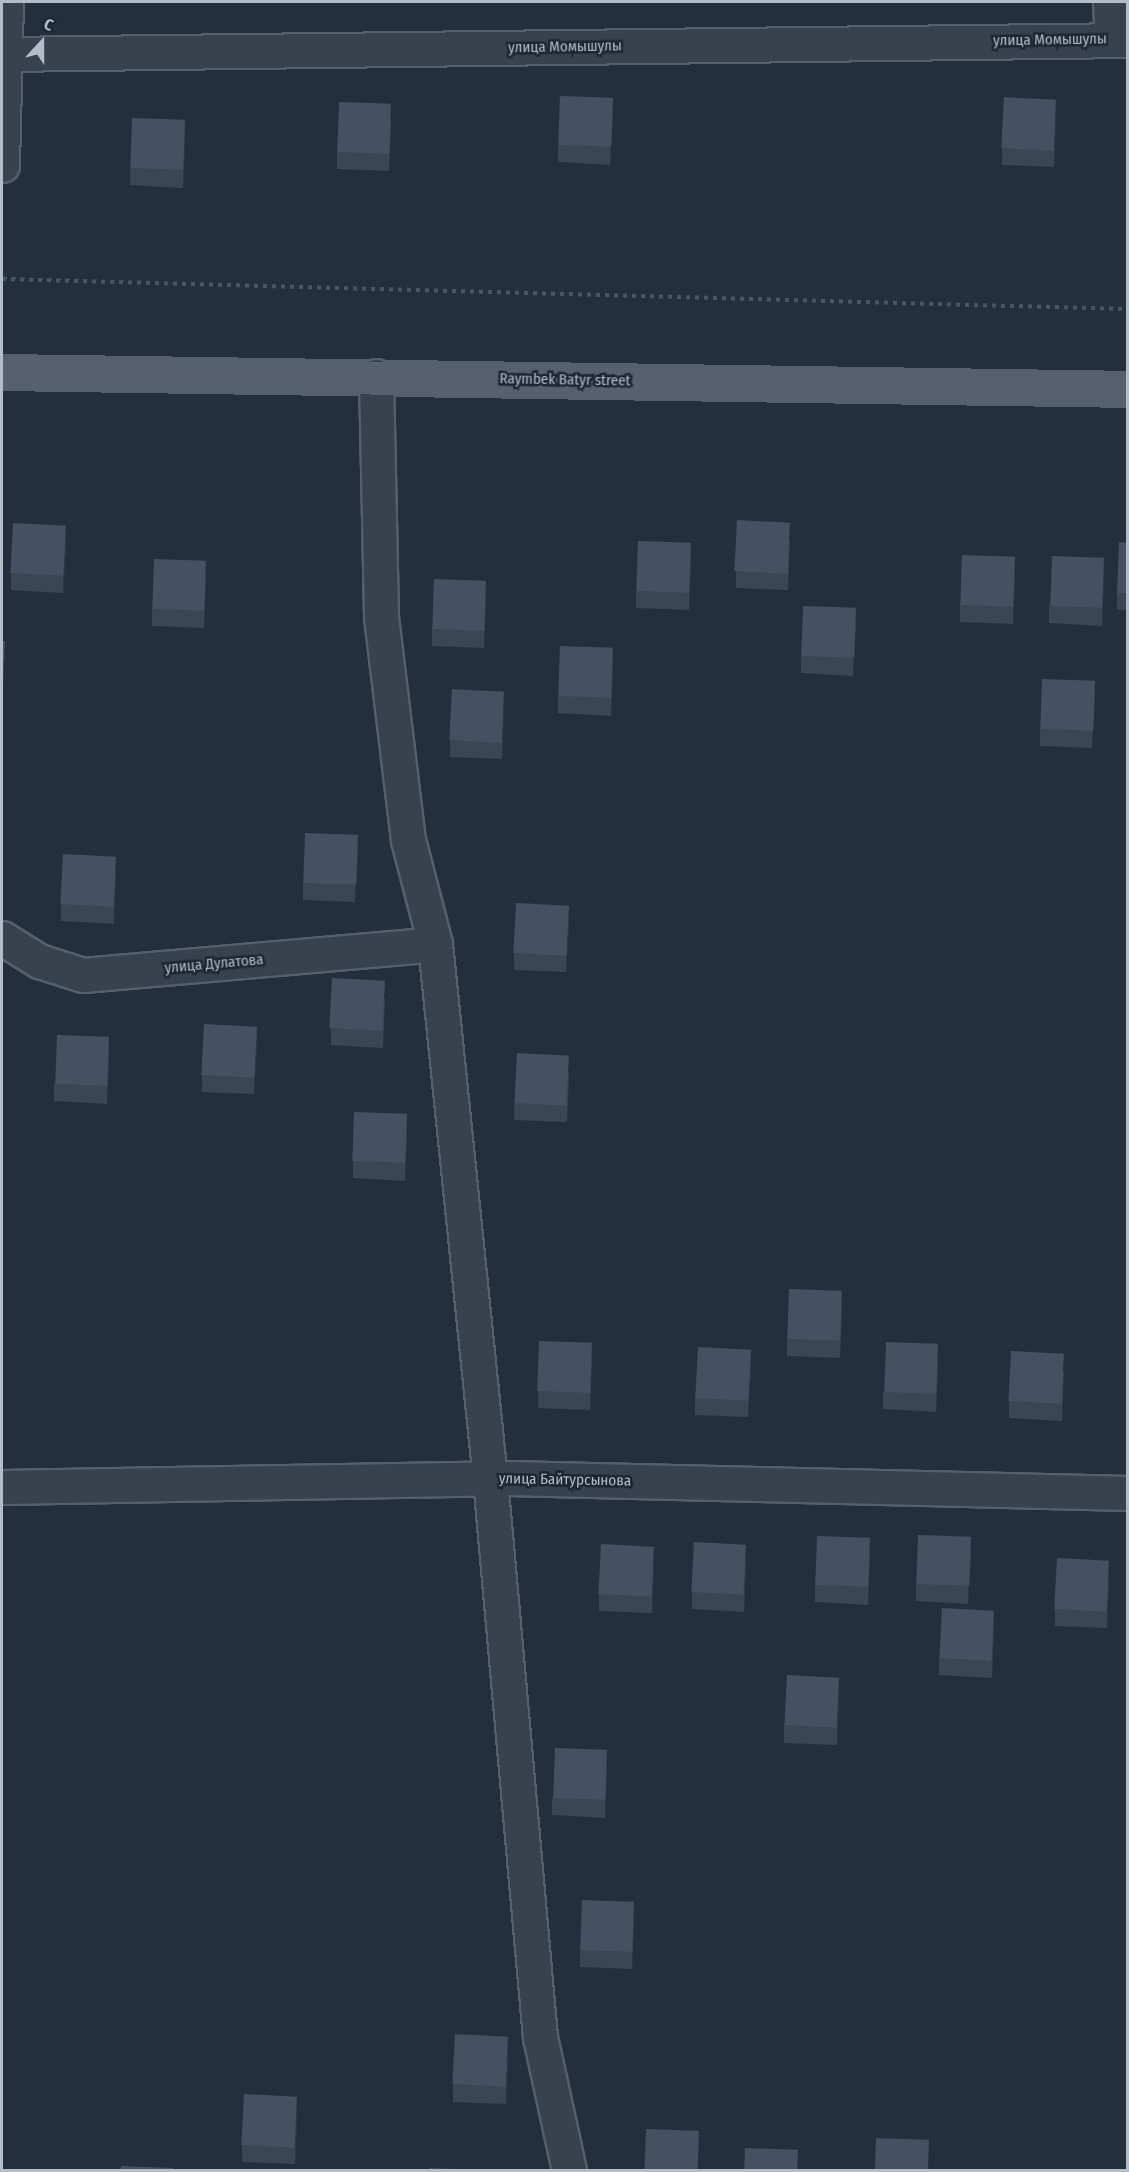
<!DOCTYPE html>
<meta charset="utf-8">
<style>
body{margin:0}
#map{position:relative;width:1129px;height:2172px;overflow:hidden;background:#242f3e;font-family:"Fira Sans Condensed",sans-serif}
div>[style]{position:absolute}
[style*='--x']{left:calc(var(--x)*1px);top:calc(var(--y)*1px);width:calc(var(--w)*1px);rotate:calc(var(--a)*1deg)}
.path>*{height:4px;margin-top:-2px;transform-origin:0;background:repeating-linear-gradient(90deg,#44595c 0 4.5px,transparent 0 9px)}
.roads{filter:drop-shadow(2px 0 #565f6c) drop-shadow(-2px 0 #565f6c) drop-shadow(0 2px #565f6c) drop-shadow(0 -2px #565f6c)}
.minor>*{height:33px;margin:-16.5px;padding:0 16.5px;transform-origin:16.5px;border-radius:16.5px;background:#38414e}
.primary>*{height:33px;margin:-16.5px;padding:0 16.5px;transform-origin:16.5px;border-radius:16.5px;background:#56606e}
.wall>*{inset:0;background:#3b4654}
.shaded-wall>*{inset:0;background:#303945}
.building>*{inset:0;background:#455162;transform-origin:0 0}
span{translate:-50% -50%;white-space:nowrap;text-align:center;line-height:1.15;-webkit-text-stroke:5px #1d2633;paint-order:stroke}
.street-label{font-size:15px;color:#b4bcc9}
.frame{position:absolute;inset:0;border:3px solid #b4bcc9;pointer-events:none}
.north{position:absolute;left:12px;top:12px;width:60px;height:60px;-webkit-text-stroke:4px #1d2633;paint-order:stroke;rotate:21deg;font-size:16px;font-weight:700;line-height:24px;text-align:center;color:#b4bcc9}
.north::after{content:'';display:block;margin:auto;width:21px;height:27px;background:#b4bcc9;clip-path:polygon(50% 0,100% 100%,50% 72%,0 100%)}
</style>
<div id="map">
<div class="path">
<i style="--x:2;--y:279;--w:1126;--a:1.53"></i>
</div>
<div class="roads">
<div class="minor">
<i style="--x:1110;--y:2;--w:37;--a:87"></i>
<i style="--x:2;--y:54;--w:1126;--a:-0.71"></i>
<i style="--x:2;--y:165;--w:163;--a:-88.6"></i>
<i style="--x:376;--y:376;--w:241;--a:88.8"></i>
<i style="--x:381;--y:617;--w:225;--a:83.1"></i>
<i style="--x:408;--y:840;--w:107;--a:75.4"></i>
<i style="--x:435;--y:944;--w:538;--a:84.13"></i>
<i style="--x:490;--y:1479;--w:560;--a:84.88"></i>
<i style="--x:540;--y:2037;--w:136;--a:77.7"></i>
<i style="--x:2;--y:938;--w:44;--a:31.9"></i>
<i style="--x:39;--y:961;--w:46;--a:17.7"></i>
<i style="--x:83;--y:975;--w:353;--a:-5"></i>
<i style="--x:2;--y:1487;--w:507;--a:-1.02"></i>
<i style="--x:509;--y:1478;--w:619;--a:1.39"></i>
</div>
<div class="primary">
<i style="--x:2;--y:372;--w:1126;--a:0.86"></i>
</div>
</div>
<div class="wall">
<i style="clip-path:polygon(613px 115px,610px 165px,558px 162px,558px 145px)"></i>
<i style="clip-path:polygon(1056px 117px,1054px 167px,1002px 165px,1002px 148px)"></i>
<i style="clip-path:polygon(391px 121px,389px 171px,337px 169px,337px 152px)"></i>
<i style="clip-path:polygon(185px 137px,183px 188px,130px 185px,130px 168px)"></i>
<i style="clip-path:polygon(790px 540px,788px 590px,736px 588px,736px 571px)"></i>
<i style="clip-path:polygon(66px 543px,63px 593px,11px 590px,11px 573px)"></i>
<i style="clip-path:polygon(1128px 543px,1128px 610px,1117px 610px,1117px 593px)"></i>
<i style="clip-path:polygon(691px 560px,689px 610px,636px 608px,636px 591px)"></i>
<i style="clip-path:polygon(1015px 574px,1013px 624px,960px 622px,960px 605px)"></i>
<i style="clip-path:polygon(1104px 575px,1102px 626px,1049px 623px,1049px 606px)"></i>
<i style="clip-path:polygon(206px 578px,204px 628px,152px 626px,152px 609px)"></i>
<i style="clip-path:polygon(486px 598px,484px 648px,432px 646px,432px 629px)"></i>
<i style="clip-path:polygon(856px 625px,853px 676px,801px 673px,801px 656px)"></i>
<i style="clip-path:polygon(613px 665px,611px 716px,558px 713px,558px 696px)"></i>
<i style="clip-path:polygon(1095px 698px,1092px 748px,1040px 746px,1040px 729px)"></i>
<i style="clip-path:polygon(504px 709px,502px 759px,450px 757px,450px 740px)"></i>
<i style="clip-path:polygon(358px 852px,355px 902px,303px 900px,303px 883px)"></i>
<i style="clip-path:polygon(116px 874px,114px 924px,61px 921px,61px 904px)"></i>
<i style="clip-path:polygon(569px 923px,566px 972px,514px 970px,514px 953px)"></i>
<i style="clip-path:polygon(385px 998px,383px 1048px,331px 1045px,331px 1028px)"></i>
<i style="clip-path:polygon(257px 1044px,254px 1094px,202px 1092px,202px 1075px)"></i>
<i style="clip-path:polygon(109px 1054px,107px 1104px,54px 1101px,54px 1084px)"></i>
<i style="clip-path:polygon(569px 1073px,567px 1122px,514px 1120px,514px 1103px)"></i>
<i style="clip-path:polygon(407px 1131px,405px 1181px,353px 1178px,353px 1161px)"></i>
<i style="clip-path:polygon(842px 1308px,840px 1358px,787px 1356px,787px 1339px)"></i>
<i style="clip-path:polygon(592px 1360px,590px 1410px,538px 1408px,538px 1391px)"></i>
<i style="clip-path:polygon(938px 1361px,936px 1412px,883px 1409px,883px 1392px)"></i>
<i style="clip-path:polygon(751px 1367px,748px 1417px,695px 1415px,695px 1398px)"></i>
<i style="clip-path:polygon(1064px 1371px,1062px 1421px,1009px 1418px,1009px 1401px)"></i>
<i style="clip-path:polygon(971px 1554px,968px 1604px,916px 1601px,916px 1584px)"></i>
<i style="clip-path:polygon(870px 1555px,868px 1605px,815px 1602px,815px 1585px)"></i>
<i style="clip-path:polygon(746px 1562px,744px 1612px,692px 1609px,692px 1592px)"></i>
<i style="clip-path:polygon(654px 1564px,652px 1613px,599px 1611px,599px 1594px)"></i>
<i style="clip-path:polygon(1109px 1578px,1107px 1628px,1055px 1626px,1055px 1609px)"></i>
<i style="clip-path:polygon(994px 1628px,992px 1678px,939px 1675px,939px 1658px)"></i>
<i style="clip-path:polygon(839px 1695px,837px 1745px,784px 1743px,784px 1725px)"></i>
<i style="clip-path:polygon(607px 1767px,605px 1818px,552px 1815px,552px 1798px)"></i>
<i style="clip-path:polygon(634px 1919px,632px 1969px,580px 1967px,580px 1950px)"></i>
<i style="clip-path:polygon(508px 2054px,506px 2104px,453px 2102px,453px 2084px)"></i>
<i style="clip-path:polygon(297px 2114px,295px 2164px,242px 2162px,242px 2145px)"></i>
</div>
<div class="shaded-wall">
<i style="clip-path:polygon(613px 98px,613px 115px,610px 165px,610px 148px)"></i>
<i style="clip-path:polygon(1056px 100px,1056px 117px,1054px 167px,1054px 150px)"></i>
<i style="clip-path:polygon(185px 120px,185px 137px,183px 188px,183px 171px)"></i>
<i style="clip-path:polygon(66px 526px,66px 543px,63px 593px,63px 576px)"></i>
<i style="clip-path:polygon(691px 543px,691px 560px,689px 610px,689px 593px)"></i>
<i style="clip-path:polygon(1015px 557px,1015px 574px,1013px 624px,1013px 607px)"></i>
<i style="clip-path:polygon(1104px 558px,1104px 575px,1102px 626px,1102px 608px)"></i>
<i style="clip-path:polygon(206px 561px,206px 578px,204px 628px,204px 611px)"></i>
<i style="clip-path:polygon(486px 581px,486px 598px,484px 648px,484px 631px)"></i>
<i style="clip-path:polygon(856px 608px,856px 625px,853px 676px,853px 659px)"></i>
<i style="clip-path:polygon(5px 641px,5px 658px,2px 708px,2px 691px)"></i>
<i style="clip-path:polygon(613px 648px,613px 665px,611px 716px,611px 699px)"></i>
<i style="clip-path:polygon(1095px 681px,1095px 698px,1092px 748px,1092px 731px)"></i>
<i style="clip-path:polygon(504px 692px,504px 709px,502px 759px,502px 742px)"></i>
<i style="clip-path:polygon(358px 835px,358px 852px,355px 902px,355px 885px)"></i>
<i style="clip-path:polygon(116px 857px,116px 874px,114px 924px,114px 907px)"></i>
<i style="clip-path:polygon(569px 906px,569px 923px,566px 972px,566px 955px)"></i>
<i style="clip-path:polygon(257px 1027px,257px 1044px,254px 1094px,254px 1077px)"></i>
<i style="clip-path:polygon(109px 1037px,109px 1054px,107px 1104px,107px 1087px)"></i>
<i style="clip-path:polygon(407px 1114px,407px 1131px,405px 1181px,405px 1164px)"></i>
<i style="clip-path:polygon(842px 1291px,842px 1308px,840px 1358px,840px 1341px)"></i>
<i style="clip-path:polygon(592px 1343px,592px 1360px,590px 1410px,590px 1393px)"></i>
<i style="clip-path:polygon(938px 1344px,938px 1361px,936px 1412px,936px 1395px)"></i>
<i style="clip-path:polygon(751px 1350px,751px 1367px,748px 1417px,748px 1400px)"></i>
<i style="clip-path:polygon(971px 1537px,971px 1554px,968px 1604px,968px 1587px)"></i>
<i style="clip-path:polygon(870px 1538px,870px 1555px,868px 1605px,868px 1588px)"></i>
<i style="clip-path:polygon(746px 1545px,746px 1562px,744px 1612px,744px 1595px)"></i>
<i style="clip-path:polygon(654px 1547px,654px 1564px,652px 1613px,652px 1596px)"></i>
<i style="clip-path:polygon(1109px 1561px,1109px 1578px,1107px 1628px,1107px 1611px)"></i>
<i style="clip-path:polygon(994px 1611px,994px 1628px,992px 1678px,992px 1661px)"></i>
<i style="clip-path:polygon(839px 1678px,839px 1695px,837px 1745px,837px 1728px)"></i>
<i style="clip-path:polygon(607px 1750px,607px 1767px,605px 1818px,605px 1801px)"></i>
<i style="clip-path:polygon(634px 1902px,634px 1919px,632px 1969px,632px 1952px)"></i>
<i style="clip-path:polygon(508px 2037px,508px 2054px,506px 2104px,506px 2087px)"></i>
<i style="clip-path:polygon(297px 2097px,297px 2114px,295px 2164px,295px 2147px)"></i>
</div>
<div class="building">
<i style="left:560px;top:96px;width:53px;height:49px;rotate:2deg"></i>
<i style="left:1004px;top:97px;width:52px;height:51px;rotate:3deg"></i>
<i style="left:339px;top:102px;width:52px;height:50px;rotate:2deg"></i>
<i style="left:132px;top:118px;width:53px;height:50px;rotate:2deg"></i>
<i style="left:737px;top:520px;width:53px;height:51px;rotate:3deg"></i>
<i style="left:13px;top:523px;width:53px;height:50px;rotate:3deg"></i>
<i style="left:638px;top:541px;width:53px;height:50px;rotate:2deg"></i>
<i style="clip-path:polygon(1119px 542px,1128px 543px,1128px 593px,1117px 593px)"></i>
<i style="left:962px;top:555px;width:53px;height:50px;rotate:2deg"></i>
<i style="left:1052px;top:556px;width:52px;height:50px;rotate:2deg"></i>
<i style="left:154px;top:559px;width:52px;height:50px;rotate:2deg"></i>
<i style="left:434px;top:579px;width:52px;height:50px;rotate:2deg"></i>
<i style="left:803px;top:606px;width:53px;height:50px;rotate:2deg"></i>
<i style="clip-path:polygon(2px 641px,5px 641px,2px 691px)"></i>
<i style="left:560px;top:646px;width:53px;height:50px;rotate:2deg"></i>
<i style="left:1042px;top:679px;width:53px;height:50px;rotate:2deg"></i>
<i style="left:452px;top:689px;width:52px;height:51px;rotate:3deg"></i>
<i style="left:305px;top:833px;width:53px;height:50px;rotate:2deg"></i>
<i style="left:63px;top:854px;width:53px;height:50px;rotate:3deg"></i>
<i style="left:516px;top:903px;width:53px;height:50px;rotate:3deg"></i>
<i style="left:332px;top:978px;width:53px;height:50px;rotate:3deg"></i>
<i style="left:204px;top:1024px;width:53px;height:51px;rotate:3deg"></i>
<i style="left:57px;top:1035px;width:52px;height:49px;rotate:2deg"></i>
<i style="left:517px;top:1053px;width:52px;height:50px;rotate:3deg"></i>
<i style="left:354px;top:1112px;width:53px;height:49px;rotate:2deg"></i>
<i style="left:789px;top:1289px;width:53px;height:50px;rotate:2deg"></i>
<i style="left:539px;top:1341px;width:53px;height:50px;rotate:2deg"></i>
<i style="left:886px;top:1342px;width:52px;height:50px;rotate:2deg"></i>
<i style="left:698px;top:1347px;width:53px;height:51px;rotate:3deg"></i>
<i style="left:1011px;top:1351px;width:53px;height:50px;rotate:3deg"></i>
<i style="left:918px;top:1535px;width:53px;height:49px;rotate:2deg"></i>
<i style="left:817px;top:1536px;width:53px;height:49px;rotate:2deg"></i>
<i style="left:694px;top:1542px;width:52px;height:50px;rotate:3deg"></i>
<i style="left:601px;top:1544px;width:53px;height:50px;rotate:3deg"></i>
<i style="left:1057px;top:1558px;width:52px;height:51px;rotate:3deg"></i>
<i style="left:942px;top:1608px;width:52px;height:50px;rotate:3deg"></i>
<i style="left:787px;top:1675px;width:52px;height:50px;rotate:3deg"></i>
<i style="left:555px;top:1748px;width:52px;height:50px;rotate:2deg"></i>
<i style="left:582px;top:1900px;width:52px;height:50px;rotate:2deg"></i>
<i style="left:455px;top:2034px;width:53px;height:50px;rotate:3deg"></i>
<i style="left:244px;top:2094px;width:53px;height:51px;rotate:3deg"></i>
<i style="left:646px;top:2129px;width:53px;height:41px;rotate:2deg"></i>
<i style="left:876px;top:2138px;width:53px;height:32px;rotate:2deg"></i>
<i style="left:745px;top:2148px;width:53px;height:22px;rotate:2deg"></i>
<i style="clip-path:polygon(121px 2166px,173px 2168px,173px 2170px,120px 2170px)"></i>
<i style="clip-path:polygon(429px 2168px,482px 2170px,429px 2170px)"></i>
</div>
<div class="street-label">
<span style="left:1050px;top:40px;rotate:-1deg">улица Момышулы</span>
<span style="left:565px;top:47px;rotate:-1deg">улица Момышулы</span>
<span style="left:565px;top:380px;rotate:1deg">Raymbek Batyr street</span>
<span style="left:214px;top:964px;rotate:-5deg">улица Дулатова</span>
<span style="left:565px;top:1480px;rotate:1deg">улица Байтурсынова</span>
</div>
<div class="frame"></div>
<div class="north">С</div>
</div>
